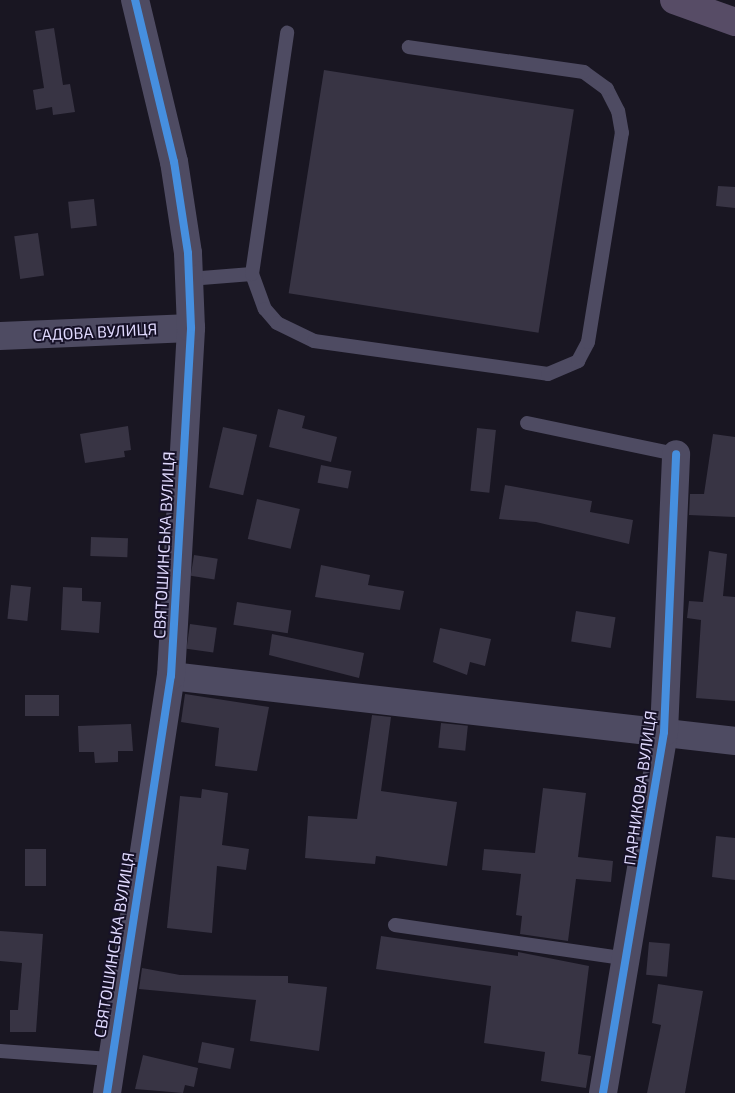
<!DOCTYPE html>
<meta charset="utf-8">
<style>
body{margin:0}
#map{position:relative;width:735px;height:1093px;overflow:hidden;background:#191622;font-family:"Exo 2",sans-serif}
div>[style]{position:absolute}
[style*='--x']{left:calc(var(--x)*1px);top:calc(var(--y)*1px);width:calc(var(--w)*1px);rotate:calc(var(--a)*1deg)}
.building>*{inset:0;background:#383444;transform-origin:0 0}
.service>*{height:14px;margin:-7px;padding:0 7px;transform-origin:7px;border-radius:7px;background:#4e4b62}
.minor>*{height:28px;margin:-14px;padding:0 14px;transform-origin:14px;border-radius:14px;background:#4e4b62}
.primary>*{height:28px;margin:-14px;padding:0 14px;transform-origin:14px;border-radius:14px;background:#574c66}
.cycleway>*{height:8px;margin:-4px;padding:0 4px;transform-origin:4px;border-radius:4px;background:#468fdf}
span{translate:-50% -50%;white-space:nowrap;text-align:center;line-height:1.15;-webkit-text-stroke:4px #161127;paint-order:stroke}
.street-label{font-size:16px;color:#dfd8fd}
</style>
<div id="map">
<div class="building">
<i style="clip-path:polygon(54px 28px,63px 85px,70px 84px,75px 112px,53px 115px,52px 107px,36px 110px,33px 90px,44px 88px,35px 31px)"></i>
<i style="left:324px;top:70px;width:253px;height:226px;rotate:9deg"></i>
<i style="clip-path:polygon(718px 186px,735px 187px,735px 208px,716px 206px)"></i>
<i style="left:94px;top:199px;width:27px;height:26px;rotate:84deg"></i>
<i style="left:38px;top:233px;width:43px;height:24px;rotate:82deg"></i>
<i style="clip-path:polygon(278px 409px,305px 416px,302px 428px,337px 437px,331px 462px,269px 447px)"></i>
<i style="clip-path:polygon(128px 426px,131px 450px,124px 451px,125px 457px,85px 463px,80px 434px)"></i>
<i style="left:223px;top:427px;width:35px;height:62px;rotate:13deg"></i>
<i style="left:477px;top:428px;width:19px;height:63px;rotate:6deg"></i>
<i style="clip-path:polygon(713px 434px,735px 437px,735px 517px,689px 515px,690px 494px,704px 494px)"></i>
<i style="left:321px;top:465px;width:31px;height:18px;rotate:11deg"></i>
<i style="clip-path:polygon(505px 485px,592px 501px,590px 512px,633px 520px,629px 544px,536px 522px,499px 519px)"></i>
<i style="left:257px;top:499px;width:44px;height:41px;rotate:13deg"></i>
<i style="left:91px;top:537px;width:37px;height:19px;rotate:2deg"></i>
<i style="clip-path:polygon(709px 551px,727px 554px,723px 596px,735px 597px,735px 701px,696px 698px,701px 620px,687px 618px,689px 601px,703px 602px)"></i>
<i style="left:194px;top:555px;width:24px;height:21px;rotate:9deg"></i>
<i style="clip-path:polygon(321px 565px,370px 575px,368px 585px,404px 591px,400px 610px,315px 597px)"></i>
<i style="left:11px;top:585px;width:20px;height:34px;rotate:6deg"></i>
<i style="clip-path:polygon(63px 587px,82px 588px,82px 601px,101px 602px,99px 633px,61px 630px)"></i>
<i style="left:237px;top:602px;width:55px;height:23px;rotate:9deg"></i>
<i style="left:576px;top:611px;width:40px;height:31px;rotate:9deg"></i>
<i style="left:190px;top:624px;width:27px;height:25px;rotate:8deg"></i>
<i style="clip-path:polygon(440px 628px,491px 639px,485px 666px,470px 662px,467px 675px,433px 662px)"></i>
<i style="clip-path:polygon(272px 634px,364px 653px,359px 678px,269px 655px)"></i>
<i style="clip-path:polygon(185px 694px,269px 707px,257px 771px,215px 766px,219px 728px,181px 722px)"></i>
<i style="left:25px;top:695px;width:34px;height:21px"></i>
<i style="clip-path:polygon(372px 715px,391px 717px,381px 791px,457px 802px,447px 866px,376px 856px,375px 864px,305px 858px,308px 816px,357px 819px)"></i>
<i style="left:441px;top:723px;width:27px;height:25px;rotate:6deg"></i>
<i style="clip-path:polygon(131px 724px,133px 751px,118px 751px,118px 762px,95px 763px,94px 752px,79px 752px,78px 726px)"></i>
<i style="clip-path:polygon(543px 788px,586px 793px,578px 857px,613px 861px,611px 882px,576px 879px,568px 941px,520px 934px,522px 916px,516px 915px,521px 874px,482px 870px,484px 849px,535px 853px)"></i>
<i style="clip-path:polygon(202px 789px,228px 793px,222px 845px,249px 849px,246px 870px,217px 866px,212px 933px,167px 928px,180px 796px,201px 798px)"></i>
<i style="clip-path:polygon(716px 836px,735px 838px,735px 880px,712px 877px)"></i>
<i style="left:25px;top:849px;width:21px;height:37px"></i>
<i style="clip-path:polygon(0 931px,43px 934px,36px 1032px,10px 1032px,10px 1010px,18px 1010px,22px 963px,0 961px)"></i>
<i style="clip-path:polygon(381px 936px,518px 956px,518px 952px,589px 966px,578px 1054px,591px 1056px,586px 1088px,541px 1081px,545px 1052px,484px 1043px,491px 986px,376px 969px)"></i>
<i style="left:649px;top:942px;width:21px;height:33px;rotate:5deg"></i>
<i style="clip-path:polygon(142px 968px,180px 975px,288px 976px,288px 983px,327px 987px,319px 1051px,250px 1041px,256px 1000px,139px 989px)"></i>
<i style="clip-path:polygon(658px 984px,703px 991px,685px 1093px,647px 1093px,661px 1025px,652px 1023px)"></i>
<i style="left:202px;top:1042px;width:33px;height:21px;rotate:11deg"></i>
<i style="clip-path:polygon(143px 1055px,198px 1068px,194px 1087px,185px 1085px,183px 1093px,135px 1089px)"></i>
</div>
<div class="service">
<i style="--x:252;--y:274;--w:37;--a:70"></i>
<i style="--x:265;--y:309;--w:18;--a:49"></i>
<i style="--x:277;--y:323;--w:41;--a:25.9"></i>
<i style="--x:314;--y:341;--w:236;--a:8"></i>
<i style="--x:548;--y:374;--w:33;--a:-23"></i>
<i style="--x:578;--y:361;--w:21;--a:-62"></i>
<i style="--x:588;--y:342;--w:212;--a:-80.8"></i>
<i style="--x:622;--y:133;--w:22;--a:-100"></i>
<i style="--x:618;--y:111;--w:25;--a:-117"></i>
<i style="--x:607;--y:89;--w:29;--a:-144"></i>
<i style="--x:584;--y:72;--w:177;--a:-171.9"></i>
<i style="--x:189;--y:279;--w:63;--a:-4.5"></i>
<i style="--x:252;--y:274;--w:244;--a:-81.7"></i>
<i style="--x:527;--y:423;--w:152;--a:11.8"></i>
<i style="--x:395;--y:925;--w:235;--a:8.3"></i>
<i style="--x:0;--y:1051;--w:110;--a:4.2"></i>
</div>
<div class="minor">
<i style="--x:0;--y:336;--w:191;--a:-2.4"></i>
<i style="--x:171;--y:676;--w:568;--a:6.57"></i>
<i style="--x:107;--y:1093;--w:422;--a:-81.3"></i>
<i style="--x:171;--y:676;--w:349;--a:-86.7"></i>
<i style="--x:191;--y:328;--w:75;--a:-92.3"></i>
<i style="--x:188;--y:253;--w:92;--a:-98.7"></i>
<i style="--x:174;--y:162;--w:167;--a:-103.5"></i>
<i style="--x:603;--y:1093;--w:366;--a:-80.4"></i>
<i style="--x:664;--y:732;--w:278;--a:-87.5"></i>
</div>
<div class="primary">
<i style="--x:674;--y:0;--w:65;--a:19.8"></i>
</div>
<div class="cycleway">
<i style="--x:107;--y:1093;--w:422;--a:-81.3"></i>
<i style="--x:171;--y:676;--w:349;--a:-86.7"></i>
<i style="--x:191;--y:328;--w:75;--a:-92.3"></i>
<i style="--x:188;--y:253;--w:92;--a:-98.7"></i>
<i style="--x:174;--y:162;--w:167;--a:-103.5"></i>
<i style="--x:603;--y:1093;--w:366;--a:-80.4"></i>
<i style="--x:664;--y:732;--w:278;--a:-87.5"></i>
</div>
<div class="street-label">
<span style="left:95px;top:332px;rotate:-3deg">САДОВА ВУЛИЦЯ</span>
<span style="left:164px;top:545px;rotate:-87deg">СВЯТОШИНСЬКА ВУЛИЦЯ</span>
<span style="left:640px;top:788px;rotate:-82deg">ПАРНИКОВА ВУЛИЦЯ</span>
<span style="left:114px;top:945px;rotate:-81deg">СВЯТОШИНСЬКА ВУЛИЦЯ</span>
</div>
</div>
